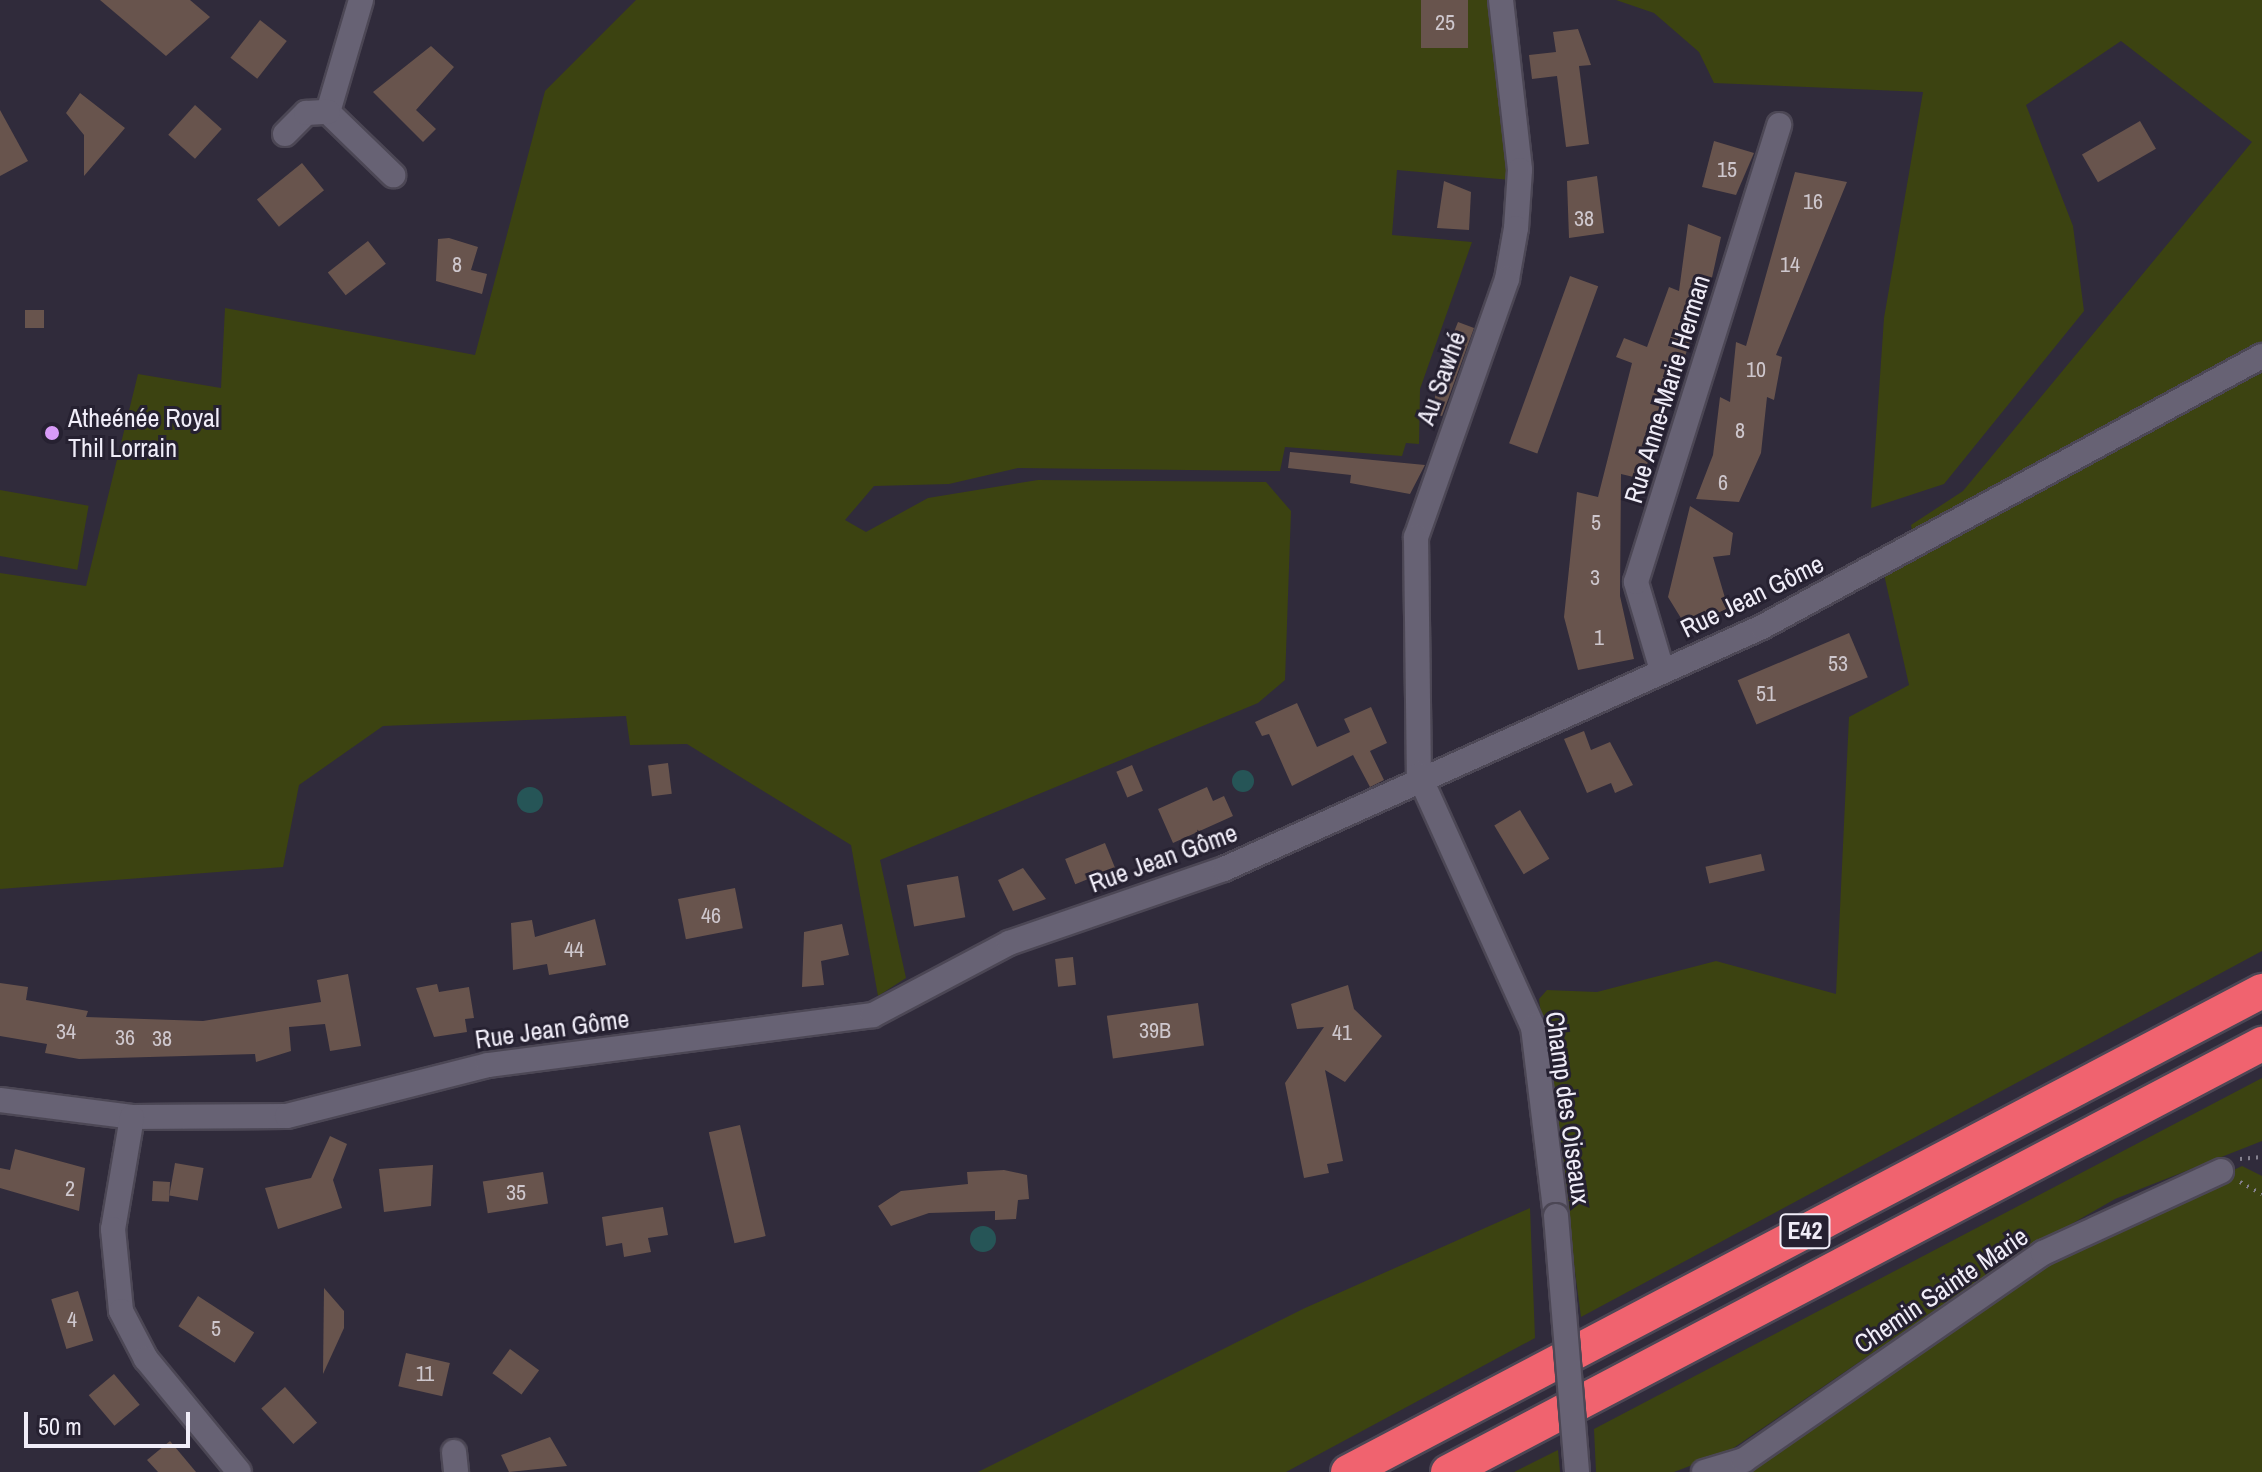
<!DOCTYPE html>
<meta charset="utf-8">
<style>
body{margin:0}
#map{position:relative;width:2262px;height:1472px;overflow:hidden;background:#302b3b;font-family:"Archivo Narrow",sans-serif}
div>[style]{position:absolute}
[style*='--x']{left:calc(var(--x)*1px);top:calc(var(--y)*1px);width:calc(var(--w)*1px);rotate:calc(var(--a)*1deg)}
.green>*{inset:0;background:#3c4311;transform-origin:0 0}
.water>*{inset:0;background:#265557}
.round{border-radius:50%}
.building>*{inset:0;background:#68544d;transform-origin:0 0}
.path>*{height:4px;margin-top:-2px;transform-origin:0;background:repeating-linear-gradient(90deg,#85818f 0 2px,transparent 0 8px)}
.roads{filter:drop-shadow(2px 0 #4c4755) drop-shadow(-2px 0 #4c4755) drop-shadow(0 2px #4c4755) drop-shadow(0 -2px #4c4755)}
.minor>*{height:24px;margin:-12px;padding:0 12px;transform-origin:12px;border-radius:12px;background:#676274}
.highway>*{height:34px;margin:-17px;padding:0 17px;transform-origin:17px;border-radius:17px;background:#f0636f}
.bridges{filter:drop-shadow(2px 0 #4c4755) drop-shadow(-2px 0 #4c4755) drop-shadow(0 2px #4c4755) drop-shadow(0 -2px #4c4755)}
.minor-bridge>*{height:24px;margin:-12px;padding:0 12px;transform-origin:12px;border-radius:12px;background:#676274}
.dots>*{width:22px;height:22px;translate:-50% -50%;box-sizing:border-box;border:4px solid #262131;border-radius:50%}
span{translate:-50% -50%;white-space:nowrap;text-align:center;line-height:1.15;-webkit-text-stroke:6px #262131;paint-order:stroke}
.number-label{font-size:22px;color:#cec7cd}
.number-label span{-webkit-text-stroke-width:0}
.shield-label span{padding:2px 6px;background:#262131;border:2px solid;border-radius:6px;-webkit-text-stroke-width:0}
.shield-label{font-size:24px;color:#f0edf8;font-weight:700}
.street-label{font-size:26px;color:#f0edf8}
.poi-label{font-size:26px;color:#f0edf8}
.left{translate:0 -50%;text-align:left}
.scale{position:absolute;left:24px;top:1412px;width:166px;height:36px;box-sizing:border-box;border:4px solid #f0edf8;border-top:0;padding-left:10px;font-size:24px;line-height:28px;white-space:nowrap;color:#f0edf8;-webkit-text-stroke:6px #262131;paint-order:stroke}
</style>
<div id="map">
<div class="green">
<i style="clip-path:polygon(636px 0,1496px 0,1511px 180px,1397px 170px,1392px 235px,1472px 242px,1420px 389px,1419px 444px,1406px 443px,1402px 456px,1285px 447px,1280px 471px,1018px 468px,949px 484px,874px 486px,845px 520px,866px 532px,928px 498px,1038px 480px,1266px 482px,1291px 511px,1285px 680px,1258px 703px,880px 860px,906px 978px,878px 996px,851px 845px,687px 744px,630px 745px,626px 716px,383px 726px,299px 785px,283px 867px,0 889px,0 573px,86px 586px,138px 374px,221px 388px,225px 308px,475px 355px,545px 91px)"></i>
<i style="clip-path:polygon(1616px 0,2262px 0,2262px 348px,1913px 535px,1911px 525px,1963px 491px,2252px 142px,2121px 41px,2026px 105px,2073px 226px,2084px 311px,1944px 484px,1871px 508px,1884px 318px,1923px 92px,1714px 83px,1699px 52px,1654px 13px)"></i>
<i style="clip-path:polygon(2262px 373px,2262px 951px,1581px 1317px,1539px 999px,1547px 990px,1597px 992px,1716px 961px,1836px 994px,1849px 717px,1909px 685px,1883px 570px,2071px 464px)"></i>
<i style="left:0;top:490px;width:90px;height:65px;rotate:10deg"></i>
<i style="clip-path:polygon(2262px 1078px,2262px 1141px,2115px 1199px,2010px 1259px,1729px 1451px,1674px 1472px,1596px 1472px,1594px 1429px)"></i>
<i style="clip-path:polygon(2242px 1166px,2262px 1176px,2262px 1472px,1742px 1472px,2018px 1275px)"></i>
<i style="clip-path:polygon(1530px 1208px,1535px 1338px,1286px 1472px,978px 1472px,1305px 1308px)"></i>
<i style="clip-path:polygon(1558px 1450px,1560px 1472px,1514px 1472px)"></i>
</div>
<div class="water">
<i class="round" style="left:1232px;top:770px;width:22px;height:22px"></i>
<i class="round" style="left:517px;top:787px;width:26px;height:26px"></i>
<i class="round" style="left:970px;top:1226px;width:26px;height:26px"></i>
</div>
<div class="building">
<i style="clip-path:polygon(100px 0,190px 0,210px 17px,166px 56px)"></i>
<i style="left:1421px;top:0;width:47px;height:48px"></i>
<i style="left:260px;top:20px;width:34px;height:48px;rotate:38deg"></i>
<i style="clip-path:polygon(1578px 29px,1591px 65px,1579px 66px,1589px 144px,1566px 147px,1557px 76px,1532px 79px,1529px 55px,1556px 52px,1553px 32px)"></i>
<i style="clip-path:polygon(431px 46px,454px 67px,416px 110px,436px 129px,423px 142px,373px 92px)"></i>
<i style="clip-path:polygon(80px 93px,125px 128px,84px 176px,84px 135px,66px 113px)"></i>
<i style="left:195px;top:105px;width:36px;height:40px;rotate:42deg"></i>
<i style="clip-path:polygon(0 110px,28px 161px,0 176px)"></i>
<i style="left:2140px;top:121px;width:32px;height:67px;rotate:60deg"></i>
<i style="clip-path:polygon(1714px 141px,1754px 153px,1736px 195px,1702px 187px)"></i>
<i style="left:302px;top:163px;width:35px;height:58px;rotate:51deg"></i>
<i style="clip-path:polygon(1795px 172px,1847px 182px,1776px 355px,1782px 357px,1774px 400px,1767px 397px,1761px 453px,1739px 502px,1696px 499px,1713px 455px,1720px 397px,1730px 402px,1736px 342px,1746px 346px)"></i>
<i style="clip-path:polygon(1597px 176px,1604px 233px,1569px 238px,1567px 181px)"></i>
<i style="clip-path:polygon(1444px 181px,1471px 192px,1469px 230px,1437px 228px)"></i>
<i style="clip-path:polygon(1688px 224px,1721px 237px,1711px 282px,1642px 479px,1621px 474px,1620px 596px,1634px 659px,1578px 670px,1564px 617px,1577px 492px,1598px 497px,1632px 363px,1616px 357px,1624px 338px,1647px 347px,1669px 287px,1679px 291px)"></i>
<i style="clip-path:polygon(449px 238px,478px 247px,471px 270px,487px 274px,482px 294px,436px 281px,438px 239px)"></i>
<i style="left:368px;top:241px;width:29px;height:51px;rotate:52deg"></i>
<i style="left:1570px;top:276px;width:30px;height:178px;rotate:20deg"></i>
<i style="left:25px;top:310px;width:19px;height:18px"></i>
<i style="clip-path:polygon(1458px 322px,1474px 328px,1442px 416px,1433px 414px,1438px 372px)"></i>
<i style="clip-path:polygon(1290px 452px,1425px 465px,1410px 494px,1350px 483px,1351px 475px,1288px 468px)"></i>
<i style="clip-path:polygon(1690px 506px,1733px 533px,1730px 555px,1713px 557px,1728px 608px,1687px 628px,1668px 597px)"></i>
<i style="left:1849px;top:633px;width:48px;height:121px;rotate:67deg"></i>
<i style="clip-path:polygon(1297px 703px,1317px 747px,1350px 732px,1344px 719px,1371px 707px,1387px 743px,1370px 751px,1384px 780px,1370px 787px,1353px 755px,1292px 786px,1269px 734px,1262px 736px,1255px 722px)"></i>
<i style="clip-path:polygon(1584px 731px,1591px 750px,1610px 742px,1633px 785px,1615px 793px,1611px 783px,1587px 793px,1564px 739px)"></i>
<i style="left:668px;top:763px;width:31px;height:20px;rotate:83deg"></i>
<i style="left:1132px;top:765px;width:28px;height:17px;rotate:67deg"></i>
<i style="clip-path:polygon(1207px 787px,1213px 801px,1224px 796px,1233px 816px,1173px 843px,1158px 809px)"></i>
<i style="left:1520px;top:810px;width:57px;height:30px;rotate:59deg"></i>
<i style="left:1105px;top:843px;width:27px;height:43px;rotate:68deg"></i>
<i style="left:1761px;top:854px;width:17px;height:57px;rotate:77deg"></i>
<i style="clip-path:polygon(1023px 868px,1046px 899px,1013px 911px,998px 880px)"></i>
<i style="left:958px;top:876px;width:42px;height:52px;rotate:80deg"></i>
<i style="left:735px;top:888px;width:41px;height:58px;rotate:79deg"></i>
<i style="clip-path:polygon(595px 919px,606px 965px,549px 975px,547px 964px,513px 970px,511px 923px,532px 920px,535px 937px)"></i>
<i style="clip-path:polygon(842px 924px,849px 955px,821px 961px,824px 985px,802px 987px,804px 932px)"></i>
<i style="left:1073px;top:957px;width:28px;height:18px;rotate:84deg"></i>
<i style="clip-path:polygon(348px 974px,361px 1046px,330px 1051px,325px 1024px,289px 1027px,291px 1051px,256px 1062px,255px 1054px,79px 1059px,45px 1053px,47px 1044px,0 1036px,0 983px,28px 987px,26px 1000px,88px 1011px,86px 1017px,203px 1021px,321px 1002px,317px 980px)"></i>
<i style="clip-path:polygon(437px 984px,439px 992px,469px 987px,474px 1018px,465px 1019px,467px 1032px,434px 1037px,416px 988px)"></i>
<i style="clip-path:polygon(1348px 985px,1354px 1009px,1382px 1036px,1345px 1082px,1325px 1070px,1343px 1161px,1327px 1164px,1329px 1173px,1304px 1178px,1285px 1083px,1324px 1027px,1297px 1029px,1291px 1004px)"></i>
<i style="left:1198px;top:1003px;width:43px;height:92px;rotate:82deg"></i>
<i style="left:740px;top:1125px;width:114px;height:32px;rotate:77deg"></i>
<i style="clip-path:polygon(330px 1136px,347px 1144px,333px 1180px,342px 1208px,278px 1229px,265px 1188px,311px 1178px)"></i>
<i style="clip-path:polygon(15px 1149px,85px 1168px,79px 1211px,0 1188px,0 1168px,10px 1170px)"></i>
<i style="left:175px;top:1163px;width:29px;height:33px;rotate:10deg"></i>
<i style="clip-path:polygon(433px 1165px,431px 1206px,384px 1212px,379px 1169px)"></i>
<i style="clip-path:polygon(1004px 1170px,1027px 1175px,1029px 1199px,1018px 1200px,1016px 1219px,995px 1220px,995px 1211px,929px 1213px,891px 1226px,878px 1206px,901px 1191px,968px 1184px,967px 1172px)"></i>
<i style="left:543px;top:1172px;width:32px;height:61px;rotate:81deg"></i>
<i style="left:153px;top:1181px;width:17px;height:20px;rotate:3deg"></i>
<i style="clip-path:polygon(663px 1207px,668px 1235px,648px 1238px,651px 1252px,624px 1257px,622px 1243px,606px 1246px,602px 1217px)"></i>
<i style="clip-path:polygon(324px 1288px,344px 1311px,344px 1328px,323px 1374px)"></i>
<i style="left:78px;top:1291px;width:52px;height:28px;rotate:73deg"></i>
<i style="left:198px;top:1296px;width:67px;height:36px;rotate:33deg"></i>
<i style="left:510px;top:1349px;width:36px;height:30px;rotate:36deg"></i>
<i style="left:406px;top:1353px;width:45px;height:34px;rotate:13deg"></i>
<i style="left:114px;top:1374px;width:40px;height:33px;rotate:50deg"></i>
<i style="left:285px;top:1387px;width:48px;height:32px;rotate:48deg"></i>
<i style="clip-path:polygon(550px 1437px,567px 1466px,509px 1472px,501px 1455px)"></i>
<i style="clip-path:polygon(170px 1441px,196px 1472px,158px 1472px,147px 1460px)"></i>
</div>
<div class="path">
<i style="--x:2240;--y:1159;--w:22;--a:-5"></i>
<i style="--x:2240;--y:1182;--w:25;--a:29"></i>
</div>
<div class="roads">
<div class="minor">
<i style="--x:361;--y:0;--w:117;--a:106.4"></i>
<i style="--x:328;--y:112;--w:91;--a:44.1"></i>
<i style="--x:1501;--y:0;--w:171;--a:83.6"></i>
<i style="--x:1520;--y:170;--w:58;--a:93.9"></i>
<i style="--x:1516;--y:228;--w:52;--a:100"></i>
<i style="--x:1507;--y:279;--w:274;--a:109.4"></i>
<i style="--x:1416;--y:537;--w:238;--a:89.3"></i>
<i style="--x:1419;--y:775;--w:277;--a:65.7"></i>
<i style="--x:1533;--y:1027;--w:190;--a:83.1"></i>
<i style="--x:285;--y:134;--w:30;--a:-45"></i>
<i style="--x:306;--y:113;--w:22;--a:-3"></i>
<i style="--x:1662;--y:670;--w:92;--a:-106.5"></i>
<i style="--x:1636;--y:582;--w:479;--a:-72.6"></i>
<i style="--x:0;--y:1100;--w:133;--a:7.3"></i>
<i style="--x:132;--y:1117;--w:155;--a:-0.4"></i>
<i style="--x:287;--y:1116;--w:207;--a:-14.2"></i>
<i style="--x:488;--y:1065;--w:388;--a:-7.4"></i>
<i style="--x:873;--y:1015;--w:154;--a:-27.9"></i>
<i style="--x:1009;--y:943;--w:227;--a:-19"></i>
<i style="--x:1224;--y:869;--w:590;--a:-24.22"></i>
<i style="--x:1762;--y:627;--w:569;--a:-28.46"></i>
<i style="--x:132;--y:1117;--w:114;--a:99.6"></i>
<i style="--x:113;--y:1229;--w:82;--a:84.4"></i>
<i style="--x:121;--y:1311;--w:54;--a:62.5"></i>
<i style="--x:146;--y:1359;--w:146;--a:50.5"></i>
<i style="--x:454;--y:1452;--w:20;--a:84"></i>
<i style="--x:1704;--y:1472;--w:42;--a:-16.7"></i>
<i style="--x:1744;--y:1460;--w:364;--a:-34.7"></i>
<i style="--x:2043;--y:1253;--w:196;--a:-24.7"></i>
</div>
<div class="highway">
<i style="--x:1348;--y:1472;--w:1033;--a:-27.76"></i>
<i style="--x:1448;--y:1472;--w:920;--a:-27.74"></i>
</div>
</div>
<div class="bridges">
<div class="minor-bridge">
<i style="--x:1556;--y:1216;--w:257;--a:85.3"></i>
</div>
</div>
<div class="dots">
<i style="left:52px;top:433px;background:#d89bf8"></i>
</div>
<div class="number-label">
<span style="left:1445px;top:23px">25</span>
<span style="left:1727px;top:170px">15</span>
<span style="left:1813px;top:202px">16</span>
<span style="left:1584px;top:219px">38</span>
<span style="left:457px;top:265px">8</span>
<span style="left:1790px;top:265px">14</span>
<span style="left:1756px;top:370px">10</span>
<span style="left:1740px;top:431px">8</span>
<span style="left:1723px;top:483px">6</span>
<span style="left:1596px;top:523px">5</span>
<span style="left:1595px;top:578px">3</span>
<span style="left:1599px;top:638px">1</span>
<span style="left:1838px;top:664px">53</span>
<span style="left:1766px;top:694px">51</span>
<span style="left:711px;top:916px">46</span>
<span style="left:574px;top:950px">44</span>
<span style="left:1155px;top:1031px">39B</span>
<span style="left:66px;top:1032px">34</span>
<span style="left:1342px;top:1033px">41</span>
<span style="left:125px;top:1038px">36</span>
<span style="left:162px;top:1039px">38</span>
<span style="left:70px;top:1189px">2</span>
<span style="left:516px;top:1193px">35</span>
<span style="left:72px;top:1320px">4</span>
<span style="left:216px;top:1329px">5</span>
<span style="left:425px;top:1374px">11</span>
</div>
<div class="shield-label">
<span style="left:1805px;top:1231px">E42</span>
</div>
<div class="street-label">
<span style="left:1441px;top:378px;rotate:-70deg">Au Sawhé</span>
<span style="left:1667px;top:389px;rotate:-73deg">Rue Anne-Marie Herman</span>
<span style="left:1752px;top:596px;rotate:-26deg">Rue Jean Gôme</span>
<span style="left:1163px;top:858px;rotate:-20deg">Rue Jean Gôme</span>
<span style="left:552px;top:1029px;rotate:-8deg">Rue Jean Gôme</span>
<span style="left:1568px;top:1108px;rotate:82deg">Champ des Oiseaux</span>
<span style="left:1941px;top:1290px;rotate:-34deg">Chemin Sainte Marie</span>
</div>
<div class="poi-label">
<span class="left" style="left:68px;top:433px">Atheénée Royal<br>Thil Lorrain</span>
</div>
<div class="scale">50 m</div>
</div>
